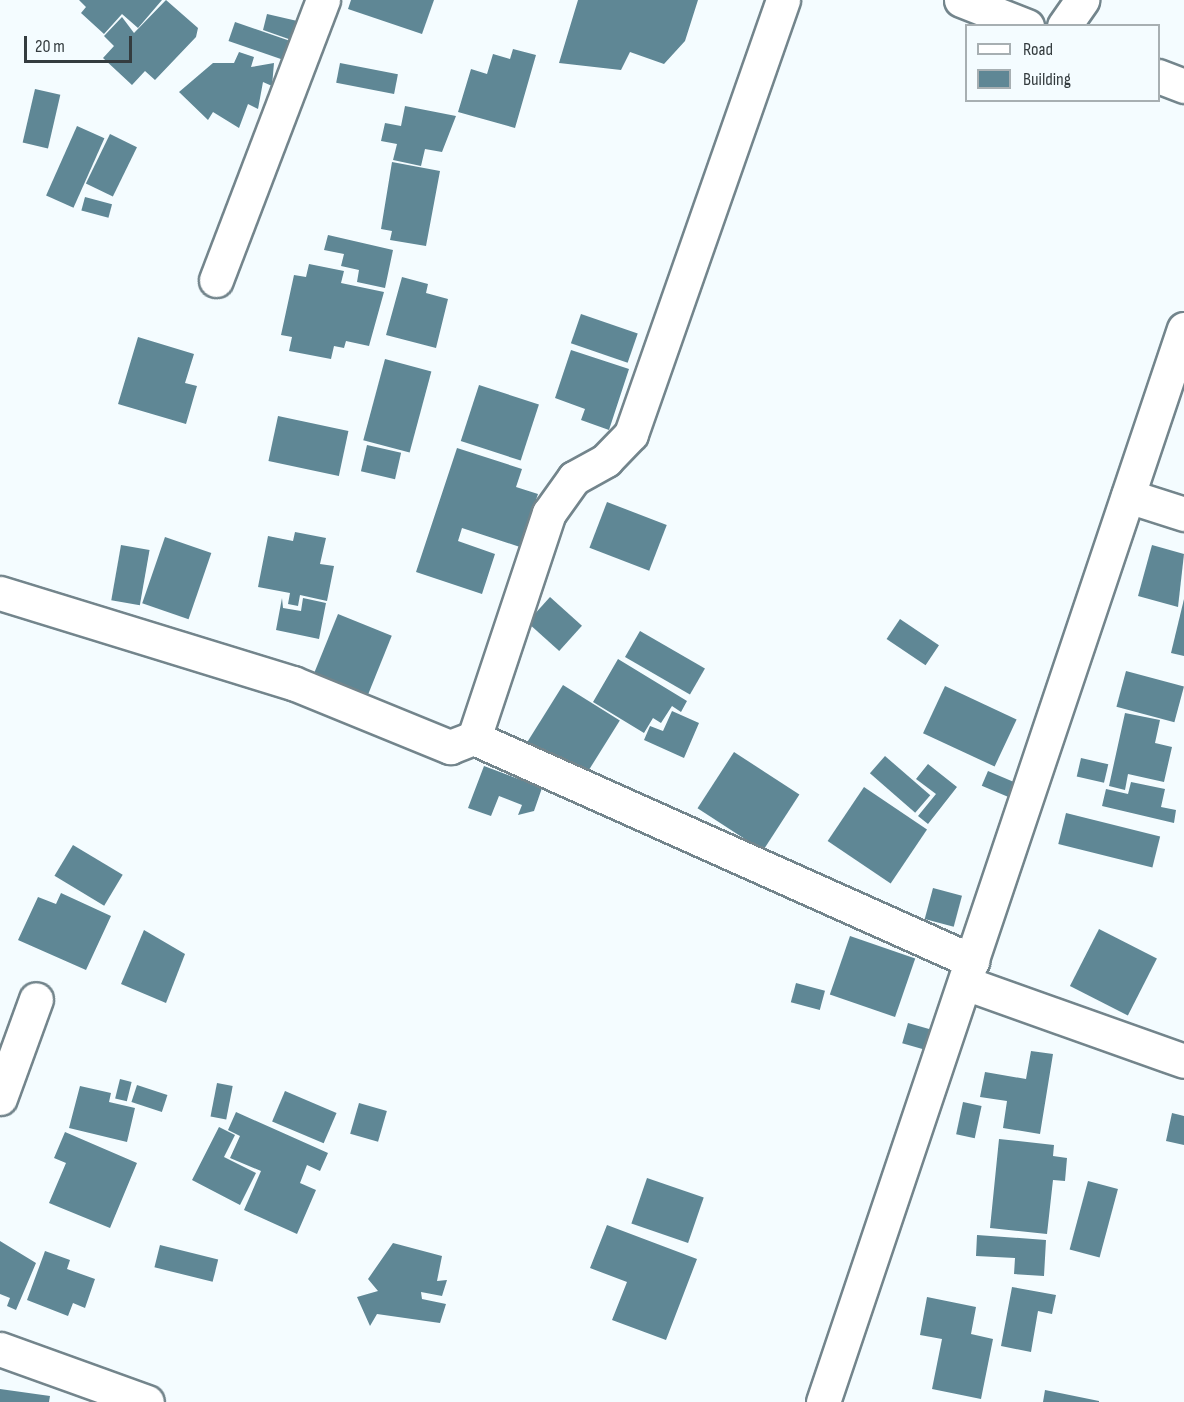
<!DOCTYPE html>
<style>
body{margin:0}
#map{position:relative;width:1184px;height:1402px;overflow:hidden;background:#f4fcff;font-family:"Sofia Sans Condensed",sans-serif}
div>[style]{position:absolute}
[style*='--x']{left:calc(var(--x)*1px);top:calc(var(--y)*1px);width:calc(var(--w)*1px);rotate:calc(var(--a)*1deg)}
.building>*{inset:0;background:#5f8795;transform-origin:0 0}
.roads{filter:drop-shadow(2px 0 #73858c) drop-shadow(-2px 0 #73858c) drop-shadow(0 2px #73858c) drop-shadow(0 -2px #73858c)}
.minor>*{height:33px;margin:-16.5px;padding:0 16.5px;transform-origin:16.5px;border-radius:16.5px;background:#fff}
span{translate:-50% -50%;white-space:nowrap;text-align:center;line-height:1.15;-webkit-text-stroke:6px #f4fcff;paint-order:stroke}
.legend{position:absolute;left:965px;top:24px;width:195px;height:78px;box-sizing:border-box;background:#f4fcff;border:2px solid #a7afb2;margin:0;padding:8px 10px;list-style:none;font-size:18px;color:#343c3f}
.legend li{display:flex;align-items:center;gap:12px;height:30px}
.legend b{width:30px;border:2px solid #a7afb2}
.scale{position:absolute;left:24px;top:36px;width:108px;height:27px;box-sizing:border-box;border:3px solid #343c3f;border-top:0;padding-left:8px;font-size:18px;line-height:21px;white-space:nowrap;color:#343c3f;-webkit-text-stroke:4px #f4fcff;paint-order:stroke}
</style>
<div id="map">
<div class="building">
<i style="clip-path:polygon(79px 0,162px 0,138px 28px,122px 14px,104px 34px,81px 13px,86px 7px)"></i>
<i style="clip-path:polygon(166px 0,198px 28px,196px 37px,155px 80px,145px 71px,132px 85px,103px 58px,114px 46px,104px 36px,122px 17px,134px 33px)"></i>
<i style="clip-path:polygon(351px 0,434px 0,422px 34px,348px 9px)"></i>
<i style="clip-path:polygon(578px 0,698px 0,685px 41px,664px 64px,630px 52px,621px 70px,559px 63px)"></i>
<i style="clip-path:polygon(267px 14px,306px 23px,300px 43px,263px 30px)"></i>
<i style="left:235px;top:22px;width:73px;height:20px;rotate:19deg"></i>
<i style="clip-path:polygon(513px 49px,536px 55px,515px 128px,458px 112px,471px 69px,487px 74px,493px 54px,510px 59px)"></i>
<i style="clip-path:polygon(239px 52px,254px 57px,251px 67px,274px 63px,272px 86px,263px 82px,258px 109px,248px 104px,239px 128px,213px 112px,208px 120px,179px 92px,213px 63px,234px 63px)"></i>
<i style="left:340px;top:63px;width:59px;height:20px;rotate:11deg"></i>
<i style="left:35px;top:89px;width:26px;height:55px;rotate:13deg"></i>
<i style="clip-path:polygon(405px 106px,456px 116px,442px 152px,425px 149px,421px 166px,393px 160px,397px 144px,381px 141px,385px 123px,401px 126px)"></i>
<i style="left:77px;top:126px;width:30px;height:76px;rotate:24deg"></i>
<i style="left:110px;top:134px;width:30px;height:55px;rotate:26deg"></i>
<i style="clip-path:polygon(392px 162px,440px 171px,426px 246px,390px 240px,392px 231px,381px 229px)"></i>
<i style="left:85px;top:197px;width:28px;height:14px;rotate:15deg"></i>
<i style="clip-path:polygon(328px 235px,393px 250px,385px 288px,357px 282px,359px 270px,341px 266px,344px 254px,324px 250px)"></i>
<i style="clip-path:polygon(309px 264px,344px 271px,341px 283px,384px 292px,369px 346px,346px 341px,344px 348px,334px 346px,331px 359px,289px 351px,292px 337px,281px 335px,294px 275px,306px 277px)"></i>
<i style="clip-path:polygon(402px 277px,428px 284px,426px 293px,448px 299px,436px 348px,386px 335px)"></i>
<i style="left:581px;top:314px;width:60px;height:31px;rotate:19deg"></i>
<i style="clip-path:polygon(138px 337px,194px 354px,185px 383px,197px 386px,186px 424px,118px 404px)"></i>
<i style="clip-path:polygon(571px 350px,629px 369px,609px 430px,581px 420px,585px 409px,555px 398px)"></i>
<i style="left:385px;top:359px;width:48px;height:84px;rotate:15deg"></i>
<i style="left:479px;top:385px;width:63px;height:59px;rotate:18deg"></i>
<i style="left:278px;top:416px;width:72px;height:46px;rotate:12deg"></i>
<i style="left:367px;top:445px;width:35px;height:27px;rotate:13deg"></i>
<i style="clip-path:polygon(457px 448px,522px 469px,516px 487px,538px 494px,520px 547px,462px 528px,458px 541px,495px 554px,482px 594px,416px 572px)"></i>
<i style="left:607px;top:502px;width:64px;height:49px;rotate:21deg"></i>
<i style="clip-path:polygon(295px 532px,326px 538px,320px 564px,334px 566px,327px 601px,300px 595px,298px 606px,288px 604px,290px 593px,258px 587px,268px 536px,293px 541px)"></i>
<i style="left:165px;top:537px;width:49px;height:70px;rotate:19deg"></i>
<i style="left:121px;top:545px;width:29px;height:56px;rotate:10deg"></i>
<i style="clip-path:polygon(1152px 545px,1184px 554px,1178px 607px,1138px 596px)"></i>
<i style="left:550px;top:597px;width:43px;height:34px;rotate:42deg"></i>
<i style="clip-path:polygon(282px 598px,283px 608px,301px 611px,303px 598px,326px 603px,319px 639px,276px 630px)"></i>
<i style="clip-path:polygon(1184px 599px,1184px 656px,1171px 653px)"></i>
<i style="left:338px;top:614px;width:58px;height:63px;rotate:22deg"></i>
<i style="left:900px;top:619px;width:47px;height:24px;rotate:34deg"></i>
<i style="left:640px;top:631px;width:75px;height:30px;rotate:30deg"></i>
<i style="clip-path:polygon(618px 659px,687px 701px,681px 712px,672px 706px,661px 723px,653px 718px,644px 733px,593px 702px)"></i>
<i style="left:1126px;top:671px;width:60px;height:37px;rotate:15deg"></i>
<i style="left:563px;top:685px;width:67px;height:67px;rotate:32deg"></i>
<i style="left:945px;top:686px;width:79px;height:52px;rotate:25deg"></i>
<i style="clip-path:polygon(672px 711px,699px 723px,684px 758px,644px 740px,650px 726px,663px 731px)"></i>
<i style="clip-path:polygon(1125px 713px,1160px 720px,1155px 743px,1172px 747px,1164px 782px,1128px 774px,1125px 790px,1109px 786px)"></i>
<i style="left:734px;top:752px;width:78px;height:67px;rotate:33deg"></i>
<i style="left:885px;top:756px;width:60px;height:23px;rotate:41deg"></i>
<i style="left:1081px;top:758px;width:28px;height:19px;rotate:13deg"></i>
<i style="clip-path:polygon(928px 764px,957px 787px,928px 824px,918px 816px,936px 794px,916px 779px)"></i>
<i style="clip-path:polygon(484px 766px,542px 788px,534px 811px,518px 815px,522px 805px,499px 796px,491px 816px,468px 808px)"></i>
<i style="left:988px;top:771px;width:38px;height:16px;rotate:23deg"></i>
<i style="clip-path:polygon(1131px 782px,1165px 789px,1161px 807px,1176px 810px,1174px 823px,1102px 806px,1106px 789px,1128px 794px)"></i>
<i style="left:864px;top:787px;width:76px;height:65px;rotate:34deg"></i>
<i style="left:1066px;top:813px;width:97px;height:32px;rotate:14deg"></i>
<i style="left:73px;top:845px;width:58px;height:36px;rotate:31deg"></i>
<i style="left:933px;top:888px;width:30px;height:32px;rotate:15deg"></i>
<i style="clip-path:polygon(61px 893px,111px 916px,86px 970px,18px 940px,38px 897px,56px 904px)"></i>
<i style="left:1099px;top:929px;width:65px;height:64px;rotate:27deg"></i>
<i style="clip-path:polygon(144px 930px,185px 954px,166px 1003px,121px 984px)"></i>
<i style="left:850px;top:936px;width:69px;height:62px;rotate:19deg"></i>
<i style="left:796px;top:983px;width:30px;height:20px;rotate:15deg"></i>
<i style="left:908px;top:1023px;width:32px;height:21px;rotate:16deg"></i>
<i style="clip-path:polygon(1031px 1051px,1053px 1054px,1040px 1134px,1003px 1128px,1007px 1101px,980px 1097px,985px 1072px,1026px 1079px)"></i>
<i style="left:120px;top:1079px;width:12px;height:20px;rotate:14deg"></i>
<i style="left:217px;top:1083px;width:16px;height:34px;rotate:11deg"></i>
<i style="left:137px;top:1085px;width:32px;height:18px;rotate:18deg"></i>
<i style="clip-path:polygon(80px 1086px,111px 1093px,109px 1102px,135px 1108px,127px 1142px,69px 1128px)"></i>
<i style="left:285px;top:1091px;width:56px;height:33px;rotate:23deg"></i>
<i style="left:963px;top:1102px;width:19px;height:33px;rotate:12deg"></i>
<i style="left:359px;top:1103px;width:29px;height:32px;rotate:16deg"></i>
<i style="clip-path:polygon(236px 1112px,328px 1153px,320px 1171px,307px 1165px,300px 1183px,316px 1190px,297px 1234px,244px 1210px,261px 1171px,230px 1158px,240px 1136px,228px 1130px)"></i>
<i style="clip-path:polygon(1172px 1113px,1184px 1116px,1184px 1145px,1166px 1141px)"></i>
<i style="clip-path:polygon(219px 1127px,235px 1135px,224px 1157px,256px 1173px,240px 1205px,192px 1180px)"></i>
<i style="clip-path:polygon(65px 1132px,137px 1163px,110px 1228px,49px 1203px,66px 1163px,54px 1158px)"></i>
<i style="clip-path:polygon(999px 1139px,1054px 1145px,1053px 1156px,1067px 1158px,1065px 1181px,1053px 1180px,1047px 1234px,990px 1228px)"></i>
<i style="left:647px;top:1178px;width:60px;height:48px;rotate:19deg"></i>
<i style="left:1088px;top:1181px;width:31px;height:71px;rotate:15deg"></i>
<i style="clip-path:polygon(607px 1225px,697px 1259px,666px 1340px,612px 1320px,627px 1282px,590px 1268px)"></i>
<i style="clip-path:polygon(977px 1235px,1046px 1240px,1044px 1276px,1014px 1274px,1015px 1258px,976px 1256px)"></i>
<i style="clip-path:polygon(0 1241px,36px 1263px,16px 1310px,7px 1306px,10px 1298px,0 1294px)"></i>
<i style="clip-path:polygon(393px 1243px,442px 1256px,437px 1281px,447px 1280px,442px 1296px,421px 1292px,422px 1299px,446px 1304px,440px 1323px,377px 1314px,370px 1326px,357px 1297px,378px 1291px,368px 1279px)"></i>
<i style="left:160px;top:1245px;width:60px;height:23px;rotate:14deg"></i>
<i style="clip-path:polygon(45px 1251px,70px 1260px,67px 1269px,95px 1279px,85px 1308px,73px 1303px,68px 1316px,27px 1300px)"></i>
<i style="clip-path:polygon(1012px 1287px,1056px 1295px,1052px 1314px,1038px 1311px,1031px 1352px,1001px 1346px)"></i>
<i style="clip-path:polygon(927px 1297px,976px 1307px,971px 1334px,993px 1339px,981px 1399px,932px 1389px,942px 1339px,920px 1335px)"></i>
<i style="clip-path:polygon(0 1389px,50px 1396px,49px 1402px,0 1402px)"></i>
<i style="clip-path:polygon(1045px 1390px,1099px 1401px,1099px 1402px,1043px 1402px)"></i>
</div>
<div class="roads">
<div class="minor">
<i style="--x:961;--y:0;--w:71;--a:21.5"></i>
<i style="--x:1064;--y:26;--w:32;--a:-55"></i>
<i style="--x:1158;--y:76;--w:28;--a:21"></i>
<i style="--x:216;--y:280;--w:300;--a:-69.1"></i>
<i style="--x:1128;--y:496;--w:59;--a:17.8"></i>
<i style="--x:0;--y:593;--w:307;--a:17.1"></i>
<i style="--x:293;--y:683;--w:170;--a:22.2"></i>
<i style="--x:450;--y:747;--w:26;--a:-21"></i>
<i style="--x:474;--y:738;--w:546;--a:24.12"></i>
<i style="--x:474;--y:738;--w:237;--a:-71.6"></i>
<i style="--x:549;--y:513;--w:43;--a:-54.5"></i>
<i style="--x:574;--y:478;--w:37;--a:-29"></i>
<i style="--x:606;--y:460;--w:36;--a:-46"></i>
<i style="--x:631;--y:434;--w:460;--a:-70.7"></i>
<i style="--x:965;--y:983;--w:232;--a:19.6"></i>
<i style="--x:0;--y:1098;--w:105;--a:-70"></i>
<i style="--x:0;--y:1349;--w:156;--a:19.8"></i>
<i style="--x:823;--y:1402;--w:1132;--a:-71.41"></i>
</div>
</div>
<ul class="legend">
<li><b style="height:8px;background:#fff"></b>Road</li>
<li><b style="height:16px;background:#5f8795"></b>Building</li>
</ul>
<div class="scale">20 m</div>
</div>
